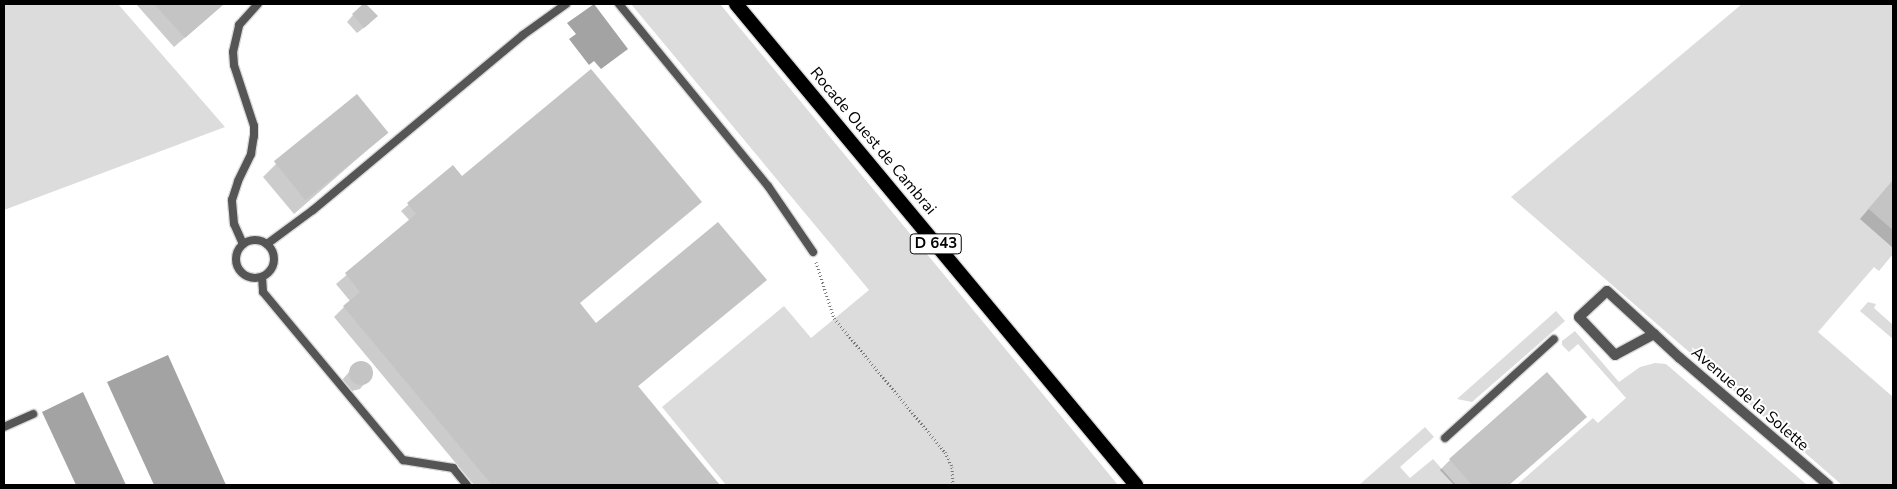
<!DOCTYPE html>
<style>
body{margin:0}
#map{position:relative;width:1897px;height:489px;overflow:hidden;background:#fff;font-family:"Nunito Sans",sans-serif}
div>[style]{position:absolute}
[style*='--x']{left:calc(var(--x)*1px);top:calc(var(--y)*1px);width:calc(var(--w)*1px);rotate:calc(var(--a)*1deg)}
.green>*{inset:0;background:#dcdcdc}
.water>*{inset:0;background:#a3a3a3}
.shadow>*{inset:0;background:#0003}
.building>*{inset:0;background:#c4c4c4;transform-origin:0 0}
.round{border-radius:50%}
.path>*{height:3px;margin-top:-1.5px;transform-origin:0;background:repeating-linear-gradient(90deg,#777 0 1px,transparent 0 3.5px)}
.roads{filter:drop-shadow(1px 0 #dbdbdb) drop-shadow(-1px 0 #dbdbdb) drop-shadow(0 1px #dbdbdb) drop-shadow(0 -1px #dbdbdb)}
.service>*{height:8px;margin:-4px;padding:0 4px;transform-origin:4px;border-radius:4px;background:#555}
.service>.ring{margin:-4px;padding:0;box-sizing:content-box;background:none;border:8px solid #555;border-radius:50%}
.minor>*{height:10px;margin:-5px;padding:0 5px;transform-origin:5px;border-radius:5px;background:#555}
.trunk>*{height:14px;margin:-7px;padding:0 7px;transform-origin:7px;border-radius:7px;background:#000}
span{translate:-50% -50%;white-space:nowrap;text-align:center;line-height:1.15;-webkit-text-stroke:4px #fff;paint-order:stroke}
.shield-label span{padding:1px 4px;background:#fff;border:1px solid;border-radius:4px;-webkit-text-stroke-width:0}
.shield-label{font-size:15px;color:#000;font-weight:700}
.street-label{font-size:16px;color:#000}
.frame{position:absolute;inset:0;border:5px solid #000;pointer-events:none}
</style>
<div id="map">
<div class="green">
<i style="clip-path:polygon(4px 4px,118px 4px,225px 127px,4px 210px)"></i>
<i style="clip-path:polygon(631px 4px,720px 4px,1118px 485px,726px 485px,662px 407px,784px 306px,811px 338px,869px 290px)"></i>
<i style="clip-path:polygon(1742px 4px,1893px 4px,1893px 180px,1869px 209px,1893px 230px,1893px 254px,1879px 271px,1874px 267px,1818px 332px,1893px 397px,1893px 485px,1842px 485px,1511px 197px)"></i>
<i style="clip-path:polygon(1868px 302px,1876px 304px,1874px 308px,1893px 325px,1893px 339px,1860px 311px)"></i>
<i style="clip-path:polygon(1556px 311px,1565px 321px,1472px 402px,1457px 399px)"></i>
<i style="clip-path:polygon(1575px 331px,1619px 382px,1640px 367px,1655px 363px,1666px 364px,1807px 485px,1517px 485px,1593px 418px,1598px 423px,1626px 398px,1578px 344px,1569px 352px,1562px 345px,1562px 341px)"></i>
<i style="clip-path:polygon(1425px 427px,1434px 437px,1400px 467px,1410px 478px,1433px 459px,1456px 485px,1359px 485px)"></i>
</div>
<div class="water">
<i style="clip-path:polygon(594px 4px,628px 49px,601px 69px,594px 61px,589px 65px,569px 39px,576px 34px,567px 23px)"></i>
<i style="clip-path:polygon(168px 355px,226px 485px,154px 485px,107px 382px)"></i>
<i style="clip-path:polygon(83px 392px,126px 485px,76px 485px,42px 412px)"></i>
</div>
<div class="shadow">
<i style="clip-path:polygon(136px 4px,224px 4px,174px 47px)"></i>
<i style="clip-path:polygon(353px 15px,370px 23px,357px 33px,347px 22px)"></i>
<i style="clip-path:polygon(387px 133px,294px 214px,263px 177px,276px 164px)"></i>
<i style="clip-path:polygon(453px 167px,596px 325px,765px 280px,637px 387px,718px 485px,474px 485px,334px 317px,350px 301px,336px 284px,410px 221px,401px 211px)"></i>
<i style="clip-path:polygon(1893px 180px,1893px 248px,1860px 219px)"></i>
<i style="clip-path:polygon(363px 363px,370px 367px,372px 375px,360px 389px,352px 391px,345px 387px,343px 379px,355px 365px)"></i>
<i style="clip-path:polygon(1575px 427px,1509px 485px,1454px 485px,1440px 470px,1450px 460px)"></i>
</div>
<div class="building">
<i style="clip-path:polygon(154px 4px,224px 4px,185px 38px)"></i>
<i style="clip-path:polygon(363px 4px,366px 4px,378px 16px,364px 28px,352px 14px)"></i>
<i style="clip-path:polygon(591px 69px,702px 202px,580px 303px,596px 323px,718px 222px,767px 280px,638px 386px,720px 485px,492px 485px,343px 306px,360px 292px,345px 273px,416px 214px,407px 203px,453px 165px,462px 176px)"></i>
<i style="left:357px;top:94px;width:50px;height:107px;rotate:51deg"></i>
<i style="clip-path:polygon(1893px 180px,1893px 230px,1869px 209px)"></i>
<i class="round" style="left:349px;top:361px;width:24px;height:24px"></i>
<i style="clip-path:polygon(1547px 372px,1587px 417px,1509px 485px,1472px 485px,1449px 459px)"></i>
</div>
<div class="path">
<i style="--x:816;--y:262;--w:59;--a:72.2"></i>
<i style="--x:834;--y:318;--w:174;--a:50.4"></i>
<i style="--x:945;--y:452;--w:17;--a:65"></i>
<i style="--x:952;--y:467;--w:18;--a:87"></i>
</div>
<div class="roads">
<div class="service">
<i style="--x:619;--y:4;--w:235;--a:50.7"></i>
<i style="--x:768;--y:186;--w:80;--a:55.7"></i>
<i class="ring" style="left:236px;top:240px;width:30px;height:30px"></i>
<i style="--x:243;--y:244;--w:22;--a:-114"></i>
<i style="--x:234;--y:224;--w:24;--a:-95"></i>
<i style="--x:232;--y:200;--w:20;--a:-72"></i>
<i style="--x:238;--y:181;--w:30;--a:-64"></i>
<i style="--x:251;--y:154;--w:18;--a:-81"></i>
<i style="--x:254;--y:136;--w:10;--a:-90"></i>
<i style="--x:254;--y:126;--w:64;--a:-108.2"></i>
<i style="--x:234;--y:65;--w:13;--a:-94"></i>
<i style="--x:233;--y:52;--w:28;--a:-77"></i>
<i style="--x:239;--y:25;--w:28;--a:-48"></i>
<i style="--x:267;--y:244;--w:57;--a:-36.5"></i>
<i style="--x:313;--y:210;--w:273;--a:-39.8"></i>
<i style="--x:523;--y:35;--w:53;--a:-35.8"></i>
<i style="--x:262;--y:277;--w:15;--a:86"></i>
<i style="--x:263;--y:292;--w:219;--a:50.2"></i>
<i style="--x:403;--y:460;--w:51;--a:9.1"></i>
<i style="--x:453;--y:468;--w:22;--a:51"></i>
<i style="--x:4;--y:427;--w:32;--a:-24"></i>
<i style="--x:1445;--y:438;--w:147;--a:-42.2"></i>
</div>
<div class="minor">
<i style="--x:1654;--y:334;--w:44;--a:151.7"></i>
<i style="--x:1615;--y:355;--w:52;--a:-133.5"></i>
<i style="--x:1579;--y:317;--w:38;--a:-43"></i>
<i style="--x:1607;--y:291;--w:64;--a:42.5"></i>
<i style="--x:1654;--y:334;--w:35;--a:43"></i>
<i style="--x:1680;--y:358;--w:195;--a:40.6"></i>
</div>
<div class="trunk">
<i style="--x:736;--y:4;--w:626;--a:50.25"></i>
</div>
</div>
<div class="shield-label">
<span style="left:936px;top:244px">D 643</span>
</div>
<div class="street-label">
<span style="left:873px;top:141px;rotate:50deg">Rocade Ouest de Cambrai</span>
<span style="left:1750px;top:399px;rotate:41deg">Avenue de la Solette</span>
</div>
<div class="frame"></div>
</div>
